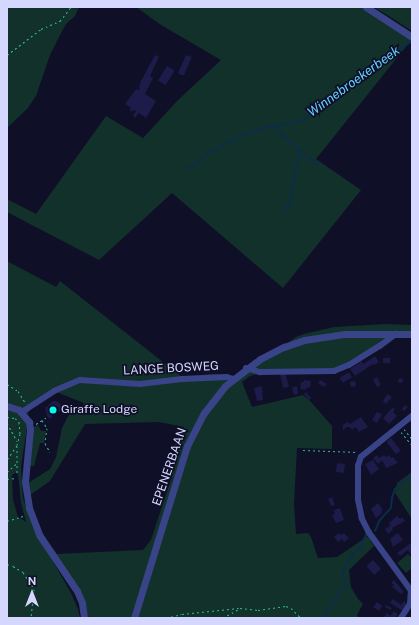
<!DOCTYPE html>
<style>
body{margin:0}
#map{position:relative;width:419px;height:625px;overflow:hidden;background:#0f0f27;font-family:"Public Sans",sans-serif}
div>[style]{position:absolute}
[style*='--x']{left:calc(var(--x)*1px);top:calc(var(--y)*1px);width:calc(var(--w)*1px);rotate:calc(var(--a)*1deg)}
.green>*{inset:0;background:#12312b}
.stream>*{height:1.5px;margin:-0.75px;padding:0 0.75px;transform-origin:0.75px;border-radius:0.75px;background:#0b2d4a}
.building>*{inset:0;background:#1c1b49;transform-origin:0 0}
.round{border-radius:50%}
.path>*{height:1px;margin-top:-0.5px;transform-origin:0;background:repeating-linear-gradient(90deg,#2dbb9b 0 2px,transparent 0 5px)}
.minor>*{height:5.5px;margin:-2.75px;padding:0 2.75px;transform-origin:2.75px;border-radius:2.75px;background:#394387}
.tertiary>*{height:7px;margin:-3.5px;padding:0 3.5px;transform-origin:3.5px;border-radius:3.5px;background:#394387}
.dots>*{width:11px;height:11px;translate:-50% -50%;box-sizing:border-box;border:2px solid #0f0f27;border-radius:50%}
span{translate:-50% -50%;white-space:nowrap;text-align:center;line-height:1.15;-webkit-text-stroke:3.5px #0f0f27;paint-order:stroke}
.street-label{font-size:12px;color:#d5d7ff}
.poi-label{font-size:12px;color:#d5d7ff}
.left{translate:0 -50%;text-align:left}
.water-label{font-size:13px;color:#63d1ff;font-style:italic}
.frame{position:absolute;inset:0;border:8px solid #d5d7ff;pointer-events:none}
.north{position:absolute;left:12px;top:573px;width:40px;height:40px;-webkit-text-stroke:3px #0f0f27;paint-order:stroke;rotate:0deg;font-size:11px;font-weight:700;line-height:16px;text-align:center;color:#d5d7ff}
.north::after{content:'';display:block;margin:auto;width:14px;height:18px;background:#d5d7ff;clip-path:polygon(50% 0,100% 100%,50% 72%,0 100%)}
</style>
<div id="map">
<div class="green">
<i style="clip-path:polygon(7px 7px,79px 7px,75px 16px,66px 24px,60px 35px,50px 55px,36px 96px,27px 109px,7px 128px)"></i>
<i style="clip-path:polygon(136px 7px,362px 7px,412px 39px,316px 159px,361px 190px,283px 288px,172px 193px,99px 260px,7px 212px,7px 199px,36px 214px,106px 116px,143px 138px,178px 100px,221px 60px,161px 25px)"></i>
<i style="clip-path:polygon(374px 7px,412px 7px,412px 31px,392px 18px)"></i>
<i style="clip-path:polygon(evenodd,7px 261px,56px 287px,60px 281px,182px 377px,213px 374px,243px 376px,250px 372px,260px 373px,250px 376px,242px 382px,252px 407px,303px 395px,311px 402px,332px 426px,332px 449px,297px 448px,294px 504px,296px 534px,308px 533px,311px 537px,318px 558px,337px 557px,368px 536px,374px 546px,349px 570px,351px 587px,358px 599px,363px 604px,357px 615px,359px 618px,89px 618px,81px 595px,56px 554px,143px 550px,151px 540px,171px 479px,167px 471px,170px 460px,177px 439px,184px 427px,159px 422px,85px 424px,50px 481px,30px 495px,28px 483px,50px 469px,56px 457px,62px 428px,67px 418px,73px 409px,81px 410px,84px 403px,56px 392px,31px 408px,25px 419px,27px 427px,21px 466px,23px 498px,32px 525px,71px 593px,78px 609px,80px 618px,7px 618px,7px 261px,15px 473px,18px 474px,21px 503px,26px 522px,18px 517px,13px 500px,12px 475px,15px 473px)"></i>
<i style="clip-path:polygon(385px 324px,412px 325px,412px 336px,392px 336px,349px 363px,328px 371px,297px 369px,266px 370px,257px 369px,254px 367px,296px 337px,304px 334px,334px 327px)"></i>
<i style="clip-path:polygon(38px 425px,41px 431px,46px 431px,44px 443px,40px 443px,34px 466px,28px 466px,34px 427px)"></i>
<i style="clip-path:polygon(412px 472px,412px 519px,395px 493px,397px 483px)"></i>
<i style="clip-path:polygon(408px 554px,412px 558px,412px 568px,406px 573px,397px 563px)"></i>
</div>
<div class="stream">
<i style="--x:275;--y:126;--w:18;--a:47"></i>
<i style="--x:287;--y:139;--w:40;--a:40"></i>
<i style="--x:187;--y:167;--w:5;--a:-11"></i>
<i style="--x:192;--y:166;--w:24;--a:-36"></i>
<i style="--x:211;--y:152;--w:36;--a:-28"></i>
<i style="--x:243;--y:135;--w:16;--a:-22"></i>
<i style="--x:258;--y:129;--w:39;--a:-10"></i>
<i style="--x:296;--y:122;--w:9;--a:-21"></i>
<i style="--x:304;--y:119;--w:92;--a:-37.5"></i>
<i style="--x:377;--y:63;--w:39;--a:-32"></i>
<i style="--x:282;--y:212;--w:12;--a:-48"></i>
<i style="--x:290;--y:203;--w:54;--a:-79.3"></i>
<i style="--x:375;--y:531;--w:12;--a:-66"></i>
<i style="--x:380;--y:520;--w:16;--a:-47"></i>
<i style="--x:391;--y:508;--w:10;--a:-84"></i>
<i style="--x:392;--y:498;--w:9;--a:-72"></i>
<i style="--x:395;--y:489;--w:21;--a:-37"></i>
<i style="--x:323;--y:618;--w:40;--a:-56"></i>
<i style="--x:345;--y:585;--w:13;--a:-99"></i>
<i style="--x:343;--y:572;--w:21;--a:-61"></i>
<i style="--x:353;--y:554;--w:11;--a:-34"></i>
<i style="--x:362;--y:548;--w:3;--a:-108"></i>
<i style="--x:361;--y:545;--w:11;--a:-63"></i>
</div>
<div class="building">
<i style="clip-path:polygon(155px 55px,159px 57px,150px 76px,153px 78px,145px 94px,156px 101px,146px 118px,139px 113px,135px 118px,133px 115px,136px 111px,133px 110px,132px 112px,129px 110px,131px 108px,125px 104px,136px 89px,139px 90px,140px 83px)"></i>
<i style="clip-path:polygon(186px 55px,192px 57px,184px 75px,181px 75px,178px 73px)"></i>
<i style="left:167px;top:66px;width:9px;height:17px;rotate:32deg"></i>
<i style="clip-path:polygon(375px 356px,379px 362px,374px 365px,373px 364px,355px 376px,350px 369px,362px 361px,363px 364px)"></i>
<i style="left:383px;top:358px;width:7px;height:5px"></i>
<i style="clip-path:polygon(285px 372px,289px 387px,283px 388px,280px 374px)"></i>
<i style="left:349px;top:372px;width:6px;height:11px;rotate:59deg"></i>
<i style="clip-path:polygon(377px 377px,381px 385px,377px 387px,373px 380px)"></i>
<i class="round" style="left:397.5px;top:377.5px;width:5px;height:5px"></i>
<i style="clip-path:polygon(304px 380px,311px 381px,310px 388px,307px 387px,306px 390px,300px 389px,301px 382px,304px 382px)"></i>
<i style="clip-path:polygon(320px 380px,327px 384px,324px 387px,318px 383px)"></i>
<i class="round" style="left:350px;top:381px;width:6px;height:6px"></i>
<i style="clip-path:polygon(262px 386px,263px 400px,257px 401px,254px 388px)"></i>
<i style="clip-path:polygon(297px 386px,298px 394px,294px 395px,292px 387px)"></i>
<i style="left:306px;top:392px;width:8px;height:3px;rotate:50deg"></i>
<i style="clip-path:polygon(387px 394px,392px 397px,386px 404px,383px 401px)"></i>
<i style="clip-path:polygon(53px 401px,56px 401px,64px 407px,63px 410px,53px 414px,52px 418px,48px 418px,45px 408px)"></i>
<i style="clip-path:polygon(405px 405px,408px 407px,404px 411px,402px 409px)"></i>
<i style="clip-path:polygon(393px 407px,395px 410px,393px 412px,397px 416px,389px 424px,383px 418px)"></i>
<i style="clip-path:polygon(377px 412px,382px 414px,377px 423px,372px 420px)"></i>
<i style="clip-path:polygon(361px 417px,368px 427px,359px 432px,356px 427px,352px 430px,350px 427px,347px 427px,343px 430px,343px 425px,348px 422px,350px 424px)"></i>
<i style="left:391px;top:438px;width:16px;height:6px;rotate:52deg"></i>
<i style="clip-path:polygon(377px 455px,379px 458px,384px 455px,386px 457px,389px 455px,391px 458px,393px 457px,398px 463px,386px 468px,382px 460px,378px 464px,373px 458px)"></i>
<i style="clip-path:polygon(373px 460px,379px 469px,371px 475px,365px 464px)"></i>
<i style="left:337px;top:463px;width:8px;height:9px;rotate:7deg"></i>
<i style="clip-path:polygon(332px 497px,335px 505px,331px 506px,328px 499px)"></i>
<i style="clip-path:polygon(378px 503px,383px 510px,381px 511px,382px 513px,376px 518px,371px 509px)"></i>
<i style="clip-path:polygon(340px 508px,344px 520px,336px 523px,332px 515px,335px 514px,334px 510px)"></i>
<i style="clip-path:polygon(397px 516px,400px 519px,402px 517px,405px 521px,392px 528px,393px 530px,388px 534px,385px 529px,390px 526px,389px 523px)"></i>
<i style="clip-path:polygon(339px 533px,341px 535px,344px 533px,349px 538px,344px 542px,342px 539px,338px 542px,334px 537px)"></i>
<i style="clip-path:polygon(398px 533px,403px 540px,393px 547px,390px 539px)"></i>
<i style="clip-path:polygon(412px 542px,412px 556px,408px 550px,400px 556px,397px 553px)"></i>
<i style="left:373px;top:560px;width:12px;height:9px;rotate:48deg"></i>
<i style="clip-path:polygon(394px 580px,404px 592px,401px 594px,392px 587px,394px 585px,391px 583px)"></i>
<i style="clip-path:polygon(393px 599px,401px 605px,404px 601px,407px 604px,403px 611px,390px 603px)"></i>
<i style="clip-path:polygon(377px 602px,382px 606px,379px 611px,373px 607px)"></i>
<i style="clip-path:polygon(386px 605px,392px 608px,390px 610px,385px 607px)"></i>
<i style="clip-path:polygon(394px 611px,398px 614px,396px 618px,384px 617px,387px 613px,390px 616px)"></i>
</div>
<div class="path">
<i style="--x:7;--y:55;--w:43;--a:-37.4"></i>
<i style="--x:41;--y:29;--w:21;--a:-23"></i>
<i style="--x:60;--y:21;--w:18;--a:-52"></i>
<i style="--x:7;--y:384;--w:13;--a:32"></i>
<i style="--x:18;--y:391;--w:15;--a:58"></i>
<i style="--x:7;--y:417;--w:8;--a:7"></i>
<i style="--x:15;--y:418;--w:6;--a:45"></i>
<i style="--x:19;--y:422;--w:12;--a:85"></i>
<i style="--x:20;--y:434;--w:11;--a:105"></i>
<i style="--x:17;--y:445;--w:18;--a:124"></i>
<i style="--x:42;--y:420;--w:9;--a:58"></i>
<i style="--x:47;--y:428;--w:15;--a:98"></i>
<i style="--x:45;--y:443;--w:10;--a:61"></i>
<i style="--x:7;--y:423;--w:21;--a:61"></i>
<i style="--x:36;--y:424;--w:13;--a:-32"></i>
<i style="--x:404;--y:429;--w:13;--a:51"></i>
<i style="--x:401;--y:432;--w:17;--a:50"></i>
<i style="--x:17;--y:446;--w:29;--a:90"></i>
<i style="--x:303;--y:450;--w:55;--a:2.1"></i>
<i style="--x:7;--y:472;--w:13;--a:-42"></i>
<i style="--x:7;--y:479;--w:9;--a:-6"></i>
<i style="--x:7;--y:521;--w:17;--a:-17"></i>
<i style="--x:7;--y:564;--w:6;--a:18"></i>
<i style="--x:13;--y:566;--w:12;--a:31"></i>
<i style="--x:23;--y:572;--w:20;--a:57"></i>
<i style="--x:34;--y:589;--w:29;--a:96"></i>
<i style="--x:166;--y:618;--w:16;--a:-14"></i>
<i style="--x:182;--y:614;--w:57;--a:-6"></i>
<i style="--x:223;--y:618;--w:20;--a:-30"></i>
<i style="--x:240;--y:608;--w:18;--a:6"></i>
<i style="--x:258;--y:610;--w:28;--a:-8"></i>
<i style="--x:286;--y:606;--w:5;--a:22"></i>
<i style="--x:291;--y:608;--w:14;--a:45"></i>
</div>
<div class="minor">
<i style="--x:246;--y:368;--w:15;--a:16"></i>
<i style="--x:260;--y:372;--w:74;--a:-0.8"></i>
<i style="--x:334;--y:371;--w:16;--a:-22"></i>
<i style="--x:349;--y:365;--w:36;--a:-32"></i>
<i style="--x:380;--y:346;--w:20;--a:-37"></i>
<i style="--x:22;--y:412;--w:38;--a:-33"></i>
<i style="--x:54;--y:391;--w:28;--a:-23"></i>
<i style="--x:80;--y:380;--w:60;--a:3.8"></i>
<i style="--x:140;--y:384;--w:42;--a:-6.8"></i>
<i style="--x:182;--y:379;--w:45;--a:-2.5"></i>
<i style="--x:227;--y:377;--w:6;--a:18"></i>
<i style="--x:401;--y:618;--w:17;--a:-57"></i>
<i style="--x:410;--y:604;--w:13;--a:-86"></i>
<i style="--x:411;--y:591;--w:72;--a:-125.9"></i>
<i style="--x:369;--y:533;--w:16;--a:-117"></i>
<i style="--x:362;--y:519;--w:19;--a:-102"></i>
<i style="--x:358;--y:500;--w:34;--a:-90"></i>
<i style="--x:358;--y:466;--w:9;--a:-72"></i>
<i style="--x:361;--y:457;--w:65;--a:-38.8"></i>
</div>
<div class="tertiary">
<i style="--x:366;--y:7;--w:55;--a:33.1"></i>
<i style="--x:7;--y:406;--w:13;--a:18"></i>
<i style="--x:19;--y:410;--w:16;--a:50"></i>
<i style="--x:29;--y:422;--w:7;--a:82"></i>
<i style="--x:30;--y:429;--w:53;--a:95.4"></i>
<i style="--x:25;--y:482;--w:26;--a:81"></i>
<i style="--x:29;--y:508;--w:30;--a:69"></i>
<i style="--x:40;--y:536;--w:66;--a:56.1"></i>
<i style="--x:77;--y:591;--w:13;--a:67"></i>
<i style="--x:82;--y:603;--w:15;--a:82"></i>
<i style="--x:134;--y:618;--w:180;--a:-72.9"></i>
<i style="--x:187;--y:446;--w:37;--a:-63"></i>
<i style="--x:204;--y:413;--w:34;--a:-52"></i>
<i style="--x:225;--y:386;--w:44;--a:-37.6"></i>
<i style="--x:260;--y:359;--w:27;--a:-27"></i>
<i style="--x:284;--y:347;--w:21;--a:-19"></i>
<i style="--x:304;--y:340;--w:40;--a:-8.5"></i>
<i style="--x:344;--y:334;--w:68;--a:0"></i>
</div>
<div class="dots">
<i style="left:53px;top:410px;background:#01ffee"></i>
</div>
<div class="street-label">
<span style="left:171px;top:369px;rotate:-3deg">LANGE BOSWEG</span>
<span style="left:170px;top:467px;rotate:-71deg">EPENERBAAN</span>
</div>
<div class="poi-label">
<span class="left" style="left:61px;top:410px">Giraffe Lodge</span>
</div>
<div class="water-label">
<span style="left:354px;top:82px;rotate:-36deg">Winnebroekerbeek</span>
</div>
<div class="frame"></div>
<div class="north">N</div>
</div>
